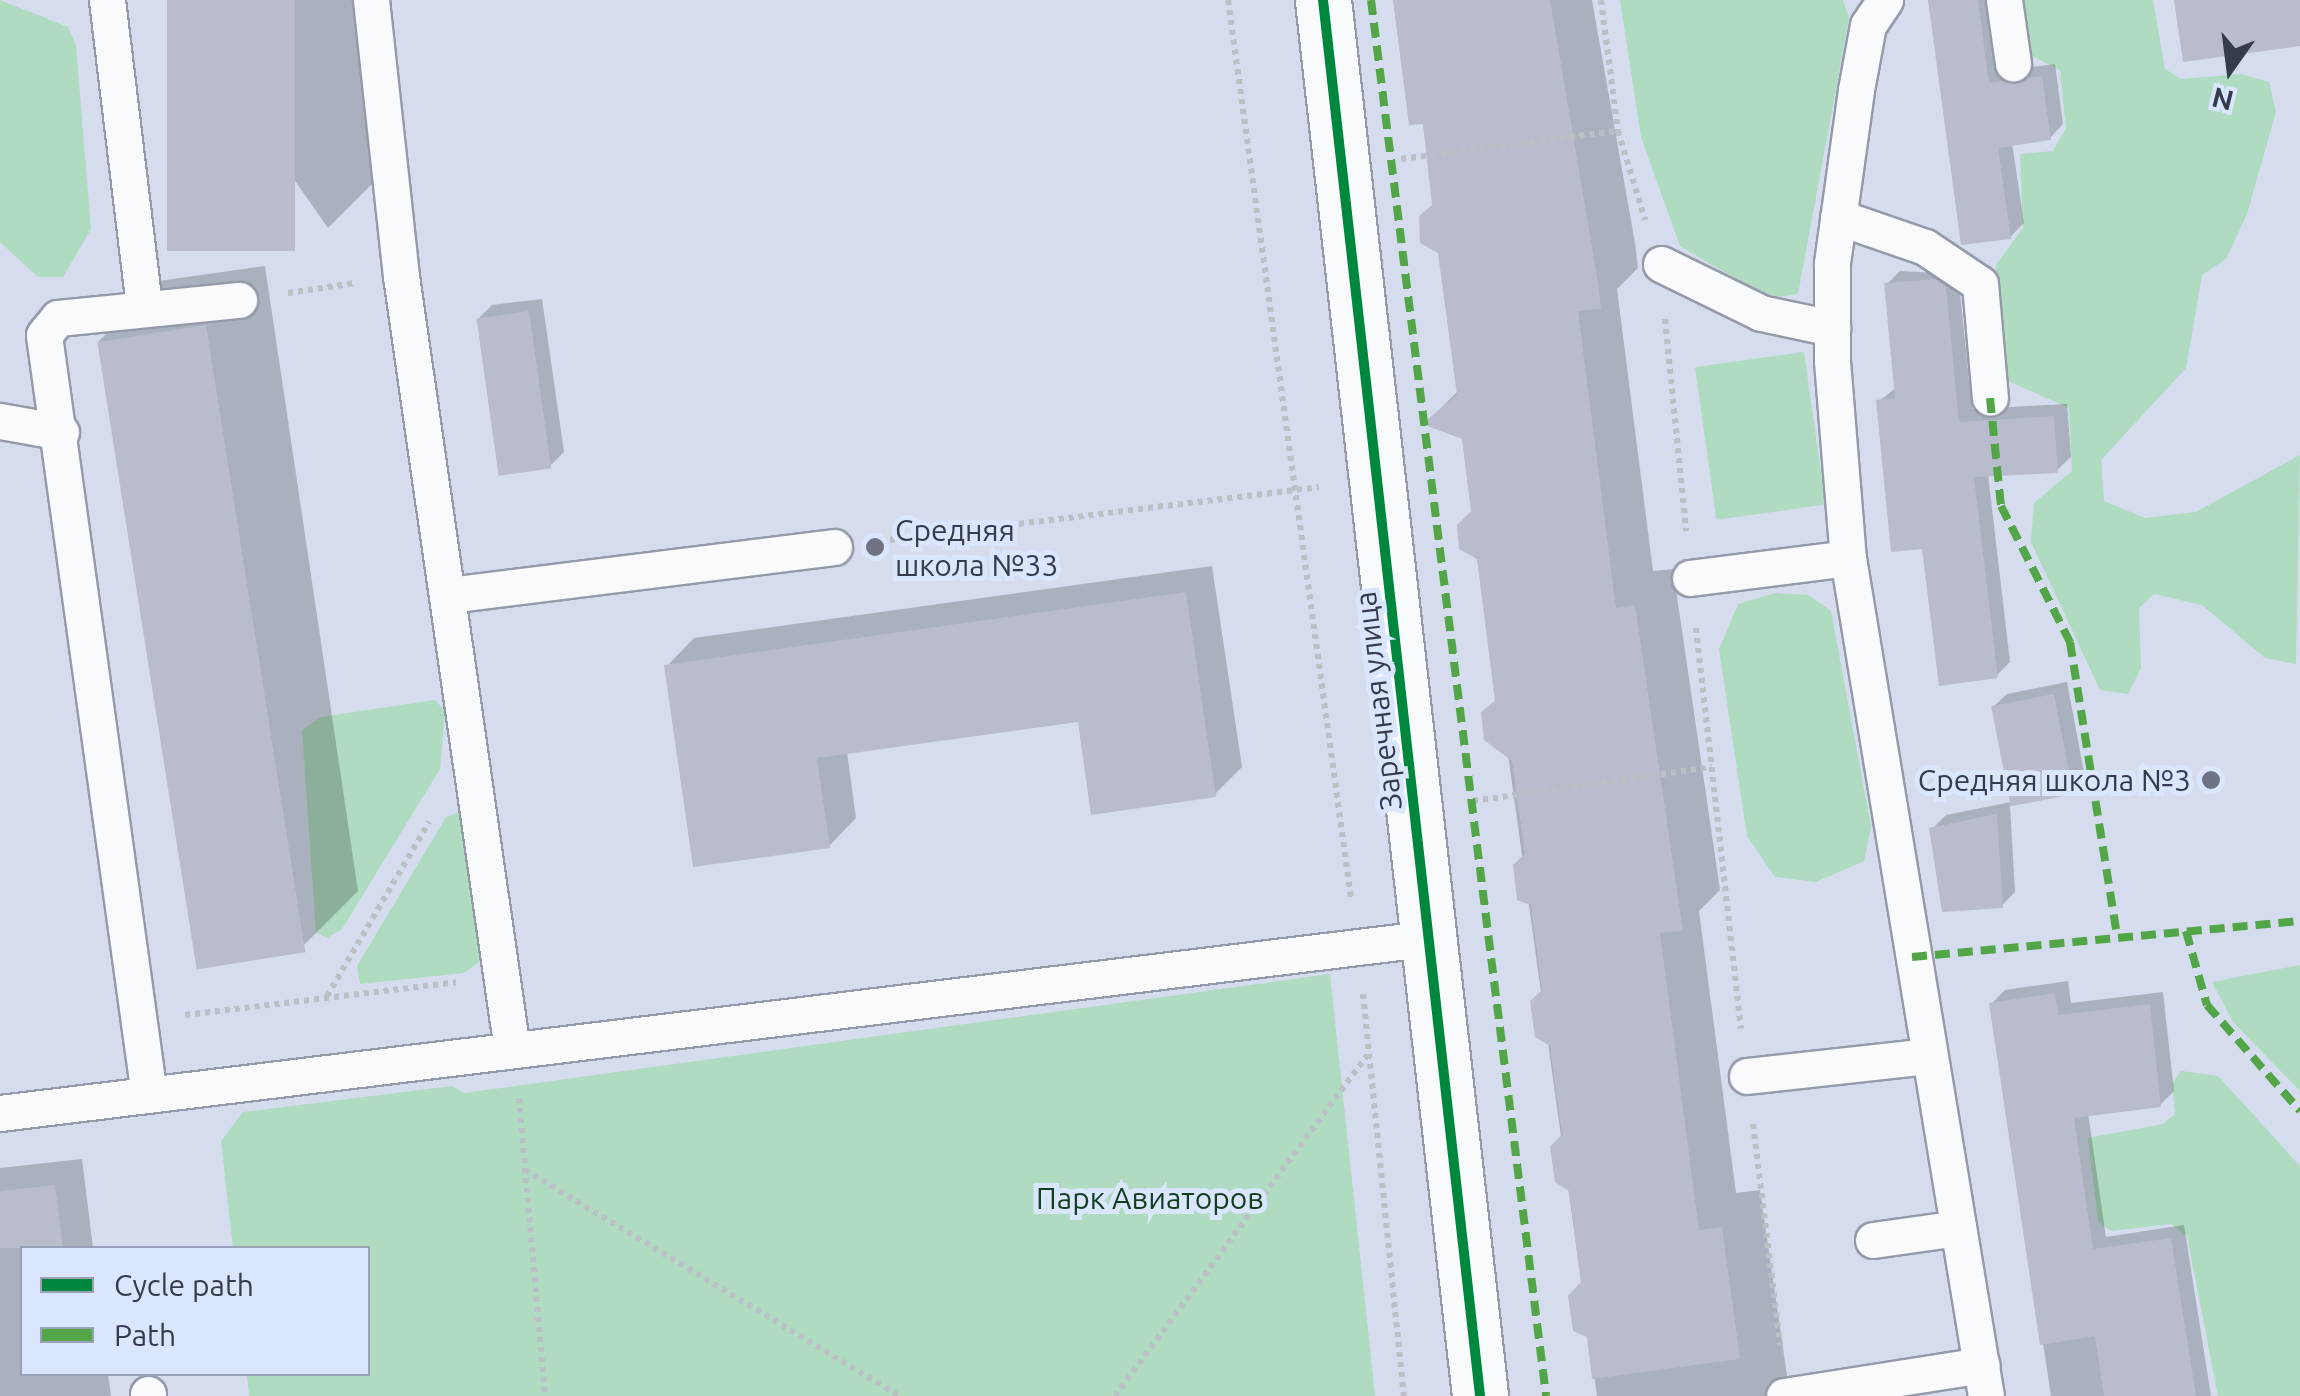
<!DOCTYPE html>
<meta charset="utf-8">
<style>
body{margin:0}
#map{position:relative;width:2300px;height:1396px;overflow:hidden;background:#d4dcee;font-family:Ubuntu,sans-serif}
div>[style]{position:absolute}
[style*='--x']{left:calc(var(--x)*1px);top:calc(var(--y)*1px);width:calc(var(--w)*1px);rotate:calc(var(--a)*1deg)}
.green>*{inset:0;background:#afdbc1;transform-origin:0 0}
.shadow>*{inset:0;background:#0003}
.building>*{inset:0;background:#b9bccc;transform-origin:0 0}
.path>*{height:6px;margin-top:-3px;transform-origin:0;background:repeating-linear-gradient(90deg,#bbbfc6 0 5px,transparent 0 10px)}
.roads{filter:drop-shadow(2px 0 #949aa9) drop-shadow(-2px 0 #949aa9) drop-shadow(0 2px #949aa9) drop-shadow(0 -2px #949aa9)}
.service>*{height:35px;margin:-17.5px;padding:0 17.5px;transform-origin:17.5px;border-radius:17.5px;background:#f9fafc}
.tertiary>*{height:55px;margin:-27.5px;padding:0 27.5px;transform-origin:27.5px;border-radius:27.5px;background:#f9fafc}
.quiet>*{height:8px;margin-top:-4px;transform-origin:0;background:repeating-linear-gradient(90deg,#53a648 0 15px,transparent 0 23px)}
.cycleway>*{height:10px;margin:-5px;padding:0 5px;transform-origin:5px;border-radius:5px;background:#00873e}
.dots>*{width:28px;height:28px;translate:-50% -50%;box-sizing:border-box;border:5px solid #dae5fe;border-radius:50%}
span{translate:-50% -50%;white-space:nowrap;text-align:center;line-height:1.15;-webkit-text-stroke:10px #dae5fe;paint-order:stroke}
.poi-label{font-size:30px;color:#353b4c}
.left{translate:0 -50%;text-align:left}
.right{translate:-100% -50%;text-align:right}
.street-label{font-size:30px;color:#353b4c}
.park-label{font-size:30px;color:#143f1e}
.legend{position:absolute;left:20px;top:1246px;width:350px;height:130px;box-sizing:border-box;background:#dae5fe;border:2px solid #98a1b7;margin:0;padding:12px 18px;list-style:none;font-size:30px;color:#353b4c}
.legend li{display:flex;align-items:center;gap:20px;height:50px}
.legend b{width:50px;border:2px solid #98a1b7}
.north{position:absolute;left:2180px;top:20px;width:100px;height:100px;-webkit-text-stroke:8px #dae5fe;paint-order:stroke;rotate:194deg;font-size:28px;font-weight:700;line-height:40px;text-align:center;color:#353b4c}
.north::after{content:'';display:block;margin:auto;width:35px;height:45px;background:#353b4c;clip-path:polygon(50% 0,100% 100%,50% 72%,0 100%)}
</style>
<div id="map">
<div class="green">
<i style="clip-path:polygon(0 0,68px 27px,76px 46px,91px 229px,63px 277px,38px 277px,0 242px)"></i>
<i style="clip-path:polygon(1620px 0,1843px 0,1849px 18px,1798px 294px,1769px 298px,1680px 246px,1641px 137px)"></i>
<i style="clip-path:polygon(2019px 0,2153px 0,2165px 69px,2181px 79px,2241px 74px,2269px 82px,2276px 112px,2247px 214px,2226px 259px,2202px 275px,2186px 368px,2101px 460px,2104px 501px,2145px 518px,2196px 512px,2300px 455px,2296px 664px,2265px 658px,2202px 605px,2154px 594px,2139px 608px,2141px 668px,2128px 694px,2100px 690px,2031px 542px,2034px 503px,2072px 471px,2069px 408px,2006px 380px,1994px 287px,1996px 265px,2023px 228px,2020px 154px,2053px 151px,2066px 128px,2060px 70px,2026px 53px)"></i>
<i style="left:1804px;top:352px;width:154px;height:110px;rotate:82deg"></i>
<i style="clip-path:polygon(1775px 593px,1808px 595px,1831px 611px,1871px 827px,1864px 861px,1816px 882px,1775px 877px,1747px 836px,1719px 649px,1738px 604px)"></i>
<i style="clip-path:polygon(435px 700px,445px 711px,440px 769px,342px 929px,327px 938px,316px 932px,302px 730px,321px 717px)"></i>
<i style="clip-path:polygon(459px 812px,483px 959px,464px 973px,360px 984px,357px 966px,446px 817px)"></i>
<i style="clip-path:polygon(2300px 965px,2300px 1091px,2233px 1022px,2212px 982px)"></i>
<i style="clip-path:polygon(1330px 974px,1375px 1396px,249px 1396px,247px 1374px,368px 1374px,368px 1248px,233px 1248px,221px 1141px,243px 1112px,452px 1086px,464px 1093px)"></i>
<i style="clip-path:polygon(2181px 1071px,2218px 1076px,2300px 1166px,2300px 1396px,2218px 1396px,2187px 1236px,2171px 1224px,2111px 1231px,2098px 1221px,2088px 1138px,2163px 1124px,2175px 1114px,2172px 1084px)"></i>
</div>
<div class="shadow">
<i style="clip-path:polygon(169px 0,363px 0,388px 168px,328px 228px)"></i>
<i style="clip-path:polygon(1399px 0,1592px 0,1635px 243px,1638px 268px,1617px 289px,1653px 571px,1673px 569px,1720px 890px,1699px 911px,1736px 1193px,1760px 1190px,1790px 1396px,1597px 1396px,1464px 437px,1426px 423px,1458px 391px,1425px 121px)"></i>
<i style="clip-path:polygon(1930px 0,1992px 0,2002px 71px,2055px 64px,2063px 124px,2050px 138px,2012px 143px,2024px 223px,2010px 237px)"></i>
<i style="clip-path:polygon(265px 266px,358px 891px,298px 951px,99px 341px,159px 281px)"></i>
<i style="clip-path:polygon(1900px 271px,1958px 274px,1972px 409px,2067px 404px,2071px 457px,2057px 470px,1988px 474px,2010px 662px,1996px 676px,1924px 546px,1879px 401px,1897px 387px,1887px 284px)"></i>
<i style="clip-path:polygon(542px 299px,564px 452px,550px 466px,478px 319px,492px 305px)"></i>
<i style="clip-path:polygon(1212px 566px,1242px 767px,1214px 795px,1080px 719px,847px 752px,856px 818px,829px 846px,667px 666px,694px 638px)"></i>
<i style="clip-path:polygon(2067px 682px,2085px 778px,2072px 792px,2010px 805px,2015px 892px,2002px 905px,1932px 829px,1946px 815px,2011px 802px,1993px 707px,2007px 694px)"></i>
<i style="clip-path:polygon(2068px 981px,2071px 1003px,2163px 992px,2174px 1091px,2160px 1105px,2088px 1113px,2106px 1237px,2184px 1225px,2211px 1396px,2051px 1396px,1992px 1003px,2005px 990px)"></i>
<i style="clip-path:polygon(82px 1159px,93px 1248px,22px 1248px,22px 1374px,108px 1374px,111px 1396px,0 1396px,0 1168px)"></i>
</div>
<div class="building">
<i style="left:167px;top:0;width:128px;height:251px"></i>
<i style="clip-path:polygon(1393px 0,1550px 0,1598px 282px,1601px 309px,1578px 311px,1616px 608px,1635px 605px,1683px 931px,1660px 933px,1699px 1230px,1722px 1227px,1740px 1359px,1592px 1379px,1587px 1337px,1573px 1331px,1568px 1296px,1581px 1282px,1569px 1191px,1555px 1182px,1550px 1147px,1562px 1134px,1550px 1046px,1535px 1037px,1530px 1001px,1542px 990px,1531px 905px,1517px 900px,1513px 865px,1525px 854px,1512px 761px,1484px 740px,1481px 712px,1495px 701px,1477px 559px,1459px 549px,1457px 525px,1471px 511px,1462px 439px,1422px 424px,1457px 395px,1438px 253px,1420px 243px,1419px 216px,1432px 205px,1423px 124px,1409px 125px)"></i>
<i style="clip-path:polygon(1928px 0,1978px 0,1989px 83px,2042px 76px,2051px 140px,1998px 148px,2011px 239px,1961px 245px)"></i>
<i style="clip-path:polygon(2174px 0,2300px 0,2300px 46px,2183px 62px)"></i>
<i style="clip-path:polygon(1935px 279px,1946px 287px,1959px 422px,2054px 416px,2058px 473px,1974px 477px,1998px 678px,1939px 686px,1922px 549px,1891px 552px,1876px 400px,1895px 398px,1884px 283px)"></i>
<i style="left:529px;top:311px;width:159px;height:53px;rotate:82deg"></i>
<i style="left:206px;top:325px;width:635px;height:110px;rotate:81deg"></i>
<i style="clip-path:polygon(1186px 592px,1216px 797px,1091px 815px,1078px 722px,817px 758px,830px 848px,693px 867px,664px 665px)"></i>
<i style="left:2054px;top:694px;width:102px;height:64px;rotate:79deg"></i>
<i style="clip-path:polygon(1997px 814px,2003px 908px,1942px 912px,1929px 828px)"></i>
<i style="clip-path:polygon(2055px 993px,2058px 1015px,2150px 1004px,2161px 1107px,2074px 1118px,2093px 1249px,2171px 1238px,2196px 1396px,2104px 1396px,2095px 1336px,2040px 1345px,1989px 1003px)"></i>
<i style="clip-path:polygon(55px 1185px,63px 1248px,0 1248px,0 1191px)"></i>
</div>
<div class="path">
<i style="--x:1228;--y:0;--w:906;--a:82.2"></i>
<i style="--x:1601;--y:0;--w:132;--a:82.6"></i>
<i style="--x:1618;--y:131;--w:93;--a:73.1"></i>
<i style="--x:1401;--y:159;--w:219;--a:-7.4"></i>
<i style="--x:288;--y:293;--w:68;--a:-8.5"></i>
<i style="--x:1665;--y:319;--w:213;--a:84.3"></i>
<i style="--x:880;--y:541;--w:442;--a:-7"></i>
<i style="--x:1696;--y:628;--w:403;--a:83.6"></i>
<i style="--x:1473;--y:801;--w:241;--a:-8.1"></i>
<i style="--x:1363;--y:994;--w:404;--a:84.2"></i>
<i style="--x:327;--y:996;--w:202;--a:-59.6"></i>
<i style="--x:185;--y:1015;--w:273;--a:-6.9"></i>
<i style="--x:519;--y:1098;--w:299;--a:85"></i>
<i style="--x:1753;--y:1124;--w:223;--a:83"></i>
<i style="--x:525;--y:1170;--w:437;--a:31.1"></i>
<i style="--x:1115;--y:1396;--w:424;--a:-53.5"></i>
</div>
<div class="roads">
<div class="service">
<i style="--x:107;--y:0;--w:308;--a:83.1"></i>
<i style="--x:371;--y:0;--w:278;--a:83.8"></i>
<i style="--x:401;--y:276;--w:782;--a:81.84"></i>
<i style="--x:1885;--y:0;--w:30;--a:124"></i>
<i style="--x:1868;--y:25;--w:66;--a:100.5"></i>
<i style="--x:1856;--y:90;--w:176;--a:97.9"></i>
<i style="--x:1832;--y:264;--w:97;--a:90"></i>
<i style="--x:1832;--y:361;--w:198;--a:85.4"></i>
<i style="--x:1848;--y:558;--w:849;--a:80.65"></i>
<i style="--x:2004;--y:0;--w:64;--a:81.9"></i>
<i style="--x:1838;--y:217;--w:92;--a:19"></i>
<i style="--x:1925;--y:247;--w:66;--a:33.9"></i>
<i style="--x:1980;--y:284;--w:114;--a:85"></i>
<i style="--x:1661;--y:264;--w:111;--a:26.1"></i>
<i style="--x:1761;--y:313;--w:73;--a:11.9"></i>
<i style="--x:0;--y:421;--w:62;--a:10.2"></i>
<i style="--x:1690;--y:578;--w:159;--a:-7.2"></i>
<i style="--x:449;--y:595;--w:388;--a:-7.1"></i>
<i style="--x:1747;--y:1076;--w:182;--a:-6.3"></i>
<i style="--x:149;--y:1095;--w:767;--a:-97.87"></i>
<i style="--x:44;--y:335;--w:22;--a:-51"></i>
<i style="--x:58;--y:318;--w:182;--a:-5.7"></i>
<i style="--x:0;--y:1113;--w:1442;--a:-6.97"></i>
<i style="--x:1873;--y:1240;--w:86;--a:-8"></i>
<i style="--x:148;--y:1394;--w:2;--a:90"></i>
<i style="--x:1784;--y:1396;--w:200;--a:-8.9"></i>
</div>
<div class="tertiary">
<i style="--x:1323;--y:0;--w:1405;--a:83.58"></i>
</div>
</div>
<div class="quiet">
<i style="--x:1371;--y:0;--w:1407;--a:82.85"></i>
<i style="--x:1990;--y:398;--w:109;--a:84.2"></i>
<i style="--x:2001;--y:506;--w:153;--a:63.1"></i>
<i style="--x:2070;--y:642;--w:299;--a:80.9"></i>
<i style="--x:2186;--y:931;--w:77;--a:74.2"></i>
<i style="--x:2207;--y:1005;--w:141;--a:48.7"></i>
<i style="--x:1912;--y:957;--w:390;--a:-5.3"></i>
</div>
<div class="cycleway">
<i style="--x:1323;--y:0;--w:1405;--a:83.58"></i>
</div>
<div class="dots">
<i style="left:875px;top:547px;background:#6d7385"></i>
<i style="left:2211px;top:780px;background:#6d7385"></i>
</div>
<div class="poi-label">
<span class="left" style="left:895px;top:547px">Средняя<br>школа №33</span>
<span class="right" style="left:2191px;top:780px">Средняя школа №3</span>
</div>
<div class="street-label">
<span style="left:1378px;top:701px;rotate:-97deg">Заречная улица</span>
</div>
<div class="park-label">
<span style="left:1150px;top:1198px">Парк Авиаторов</span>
</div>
<ul class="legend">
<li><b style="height:12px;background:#00873e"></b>Cycle path</li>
<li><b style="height:12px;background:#53a648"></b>Path</li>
</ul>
<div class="north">N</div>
</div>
